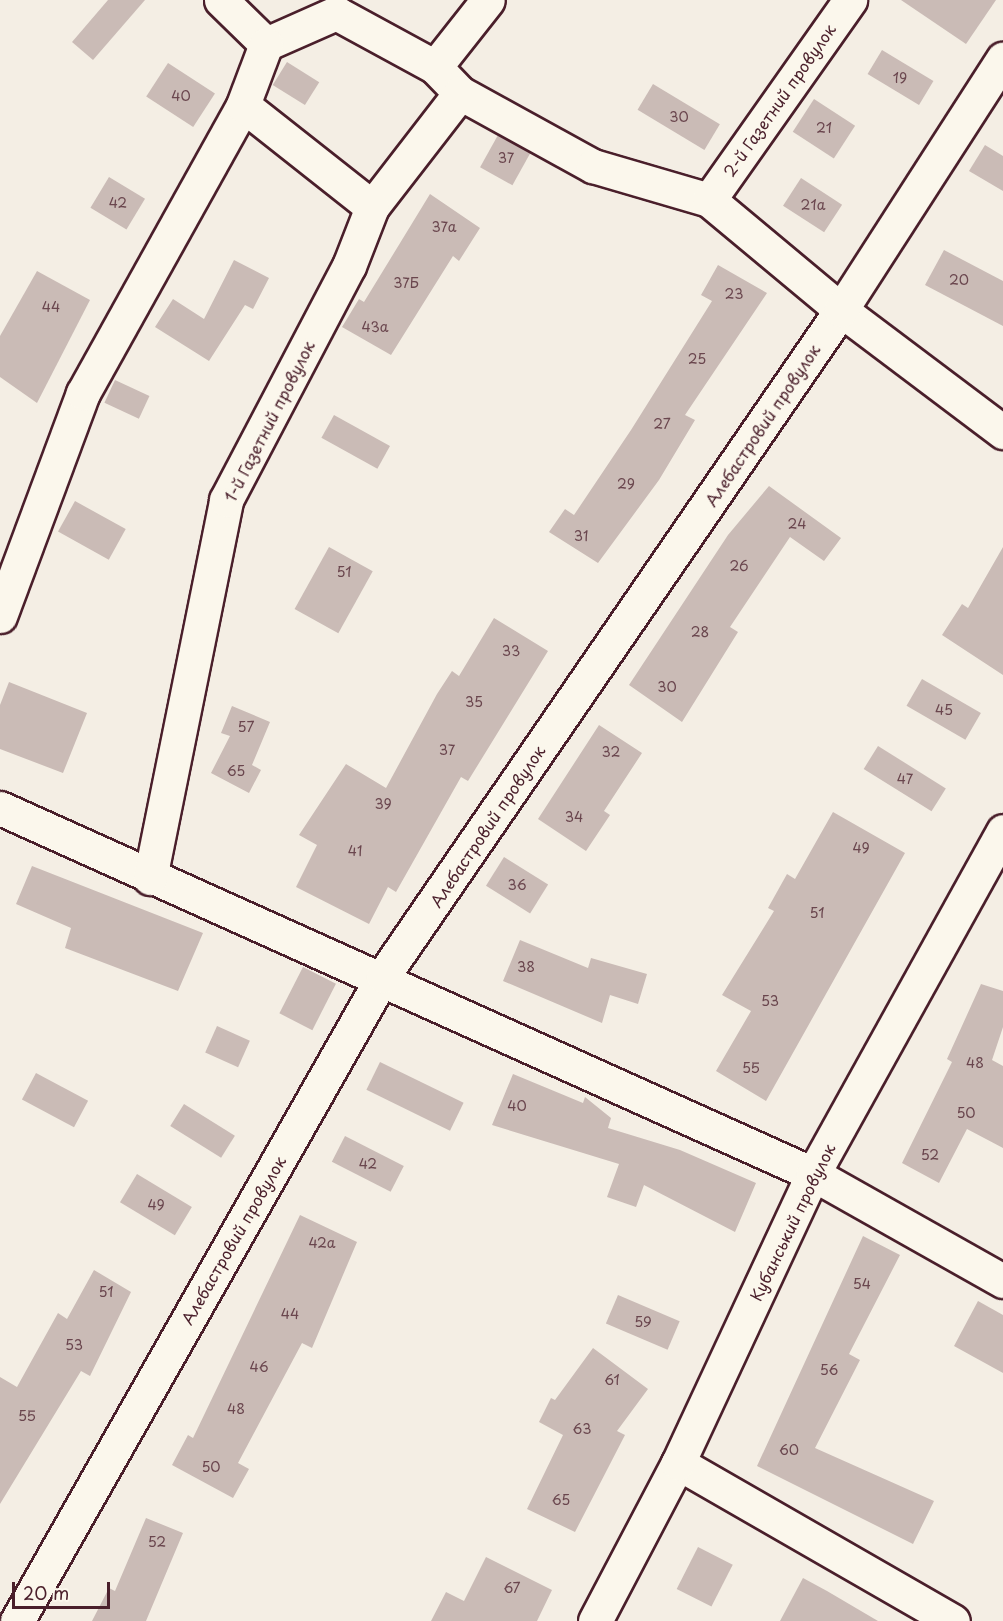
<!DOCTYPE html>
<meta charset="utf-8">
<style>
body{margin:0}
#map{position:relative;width:1003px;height:1621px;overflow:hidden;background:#f4eee4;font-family:"Playpen Sans",sans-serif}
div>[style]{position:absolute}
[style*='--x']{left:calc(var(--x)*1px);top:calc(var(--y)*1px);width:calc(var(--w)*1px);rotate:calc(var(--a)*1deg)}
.building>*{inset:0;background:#cabbb6;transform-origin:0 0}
.roads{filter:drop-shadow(2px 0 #4a1f2b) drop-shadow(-2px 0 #4a1f2b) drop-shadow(0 2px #4a1f2b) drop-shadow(0 -2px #4a1f2b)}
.minor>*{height:33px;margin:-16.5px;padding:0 16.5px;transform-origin:16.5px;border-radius:16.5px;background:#fbf7ec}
span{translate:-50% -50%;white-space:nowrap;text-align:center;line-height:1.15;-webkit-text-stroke:6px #fbf7ec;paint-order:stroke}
.number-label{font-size:14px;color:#6a464e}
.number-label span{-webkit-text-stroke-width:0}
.street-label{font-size:16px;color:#4a1f2b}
.scale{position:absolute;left:12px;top:1582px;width:98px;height:27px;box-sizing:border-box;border:3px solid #4a1f2b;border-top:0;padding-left:8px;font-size:18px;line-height:21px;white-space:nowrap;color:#4a1f2b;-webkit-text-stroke:4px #fbf7ec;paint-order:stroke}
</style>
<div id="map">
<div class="building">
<i style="clip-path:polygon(108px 0,145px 0,93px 60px,72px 42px)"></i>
<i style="clip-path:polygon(901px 0,996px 0,966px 44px)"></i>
<i style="left:882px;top:50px;width:60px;height:28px;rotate:31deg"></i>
<i style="left:287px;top:62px;width:38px;height:27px;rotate:32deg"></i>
<i style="left:168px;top:63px;width:56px;height:40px;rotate:33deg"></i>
<i style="left:653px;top:84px;width:78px;height:30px;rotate:31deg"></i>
<i style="left:814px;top:99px;width:49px;height:39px;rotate:33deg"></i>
<i style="left:498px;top:135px;width:37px;height:37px;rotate:29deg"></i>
<i style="clip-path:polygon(985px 145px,1003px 156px,1003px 191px,969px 171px)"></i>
<i style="left:109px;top:177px;width:42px;height:36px;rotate:31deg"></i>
<i style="left:801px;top:178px;width:49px;height:33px;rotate:33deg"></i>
<i style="clip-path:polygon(430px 194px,480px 228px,459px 261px,453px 256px,391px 355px,342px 327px,359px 299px,364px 302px)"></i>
<i style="clip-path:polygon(944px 250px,1003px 281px,1003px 326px,925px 285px)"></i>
<i style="clip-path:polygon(234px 260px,269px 278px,253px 309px,245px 305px,209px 361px,155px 327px,173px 299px,204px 319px)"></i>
<i style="clip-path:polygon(718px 265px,767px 293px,685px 415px,695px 420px,659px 480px,598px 563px,549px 532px,565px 509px,574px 515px,631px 430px,712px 301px,701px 295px)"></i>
<i style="clip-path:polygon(37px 271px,90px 300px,37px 403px,0 377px,0 336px)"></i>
<i style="left:115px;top:380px;width:38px;height:25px;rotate:25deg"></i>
<i style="left:334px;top:415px;width:64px;height:26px;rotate:29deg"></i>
<i style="clip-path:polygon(769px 486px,841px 538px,824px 561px,790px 537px,730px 627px,738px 632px,682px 722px,629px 685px,728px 535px)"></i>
<i style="left:75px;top:501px;width:58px;height:35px;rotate:29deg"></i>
<i style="left:329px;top:547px;width:50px;height:71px;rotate:29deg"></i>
<i style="clip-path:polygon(1003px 547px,1003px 675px,942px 635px,962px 604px,968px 608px)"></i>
<i style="clip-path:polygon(494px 618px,548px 651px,468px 781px,461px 777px,396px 892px,388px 887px,369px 924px,296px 887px,317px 845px,299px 835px,346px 764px,386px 788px,437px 694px,452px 671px,459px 676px)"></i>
<i style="left:922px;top:679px;width:68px;height:31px;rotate:30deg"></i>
<i style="clip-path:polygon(9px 682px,87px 713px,63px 773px,0 749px,0 705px)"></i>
<i style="clip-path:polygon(232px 706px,270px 722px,252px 765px,261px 770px,249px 793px,211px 773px,230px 736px,221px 733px)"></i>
<i style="clip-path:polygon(599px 725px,642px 753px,604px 811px,610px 815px,586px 851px,538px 819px)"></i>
<i style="left:878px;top:746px;width:80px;height:27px;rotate:32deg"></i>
<i style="clip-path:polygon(833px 812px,905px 853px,766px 1101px,716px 1071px,751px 1011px,722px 995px,774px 911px,768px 908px,787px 874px,795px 879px)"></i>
<i style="left:504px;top:857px;width:52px;height:34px;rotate:32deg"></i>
<i style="clip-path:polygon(32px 866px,203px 933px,178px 991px,65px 948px,71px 928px,16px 904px)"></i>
<i style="clip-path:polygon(520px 940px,588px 968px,591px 958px,647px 974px,638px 1004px,610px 995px,602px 1023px,503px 981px)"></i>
<i style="left:303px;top:967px;width:37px;height:52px;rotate:27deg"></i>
<i style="clip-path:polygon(981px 984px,1003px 991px,1003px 1027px,992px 1060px,1003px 1066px,1003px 1148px,967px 1129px,939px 1183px,902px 1163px,952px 1062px,947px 1059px)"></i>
<i style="left:217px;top:1026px;width:36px;height:29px;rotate:24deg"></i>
<i style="left:380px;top:1062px;width:93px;height:31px;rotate:26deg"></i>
<i style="left:36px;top:1073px;width:59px;height:30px;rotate:28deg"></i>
<i style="clip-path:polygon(513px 1074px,583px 1103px,585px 1097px,611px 1118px,608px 1128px,680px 1150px,756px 1183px,735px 1232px,644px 1185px,636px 1207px,607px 1197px,619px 1164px,492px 1125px)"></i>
<i style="left:184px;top:1104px;width:60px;height:26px;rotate:32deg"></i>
<i style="left:345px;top:1136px;width:66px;height:29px;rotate:27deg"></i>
<i style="left:137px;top:1174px;width:64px;height:33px;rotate:31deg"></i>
<i style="clip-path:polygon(300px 1215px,357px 1242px,312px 1348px,302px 1343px,238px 1463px,249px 1469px,233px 1498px,172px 1465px,188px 1435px,193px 1438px)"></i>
<i style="clip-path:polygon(863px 1236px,900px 1255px,849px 1354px,860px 1360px,815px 1448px,934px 1501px,913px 1544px,757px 1466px)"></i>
<i style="clip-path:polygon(94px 1270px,131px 1292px,90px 1376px,81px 1371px,0 1504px,0 1377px,17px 1387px,58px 1313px,67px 1319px)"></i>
<i style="left:618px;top:1295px;width:67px;height:31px;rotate:23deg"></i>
<i style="clip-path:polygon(978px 1301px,1003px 1315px,1003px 1373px,954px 1346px)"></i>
<i style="clip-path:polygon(593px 1348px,648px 1389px,617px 1431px,625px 1435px,575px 1532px,527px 1509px,563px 1435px,539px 1422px,551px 1398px,555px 1400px)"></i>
<i style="clip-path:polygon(146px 1518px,183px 1533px,146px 1621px,92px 1621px,109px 1588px,115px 1591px)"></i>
<i style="left:698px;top:1547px;width:39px;height:47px;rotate:27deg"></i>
<i style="clip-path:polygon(486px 1557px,552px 1590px,537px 1621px,431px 1621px,446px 1592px,464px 1601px)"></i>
<i style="clip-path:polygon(803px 1578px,827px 1591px,878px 1621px,780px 1621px)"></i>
</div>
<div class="roads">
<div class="minor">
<i style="--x:221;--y:0;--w:63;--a:44.4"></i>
<i style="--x:266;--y:44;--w:77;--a:-23.9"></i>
<i style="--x:336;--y:13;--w:113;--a:28.6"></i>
<i style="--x:435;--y:67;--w:36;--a:46"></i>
<i style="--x:460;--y:93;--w:152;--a:28.8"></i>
<i style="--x:593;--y:166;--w:121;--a:16.3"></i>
<i style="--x:709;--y:200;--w:172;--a:39.8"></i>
<i style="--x:841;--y:310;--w:203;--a:37"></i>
<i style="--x:435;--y:67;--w:85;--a:-51.7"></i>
<i style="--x:709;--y:200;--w:245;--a:-54.8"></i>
<i style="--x:372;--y:207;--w:144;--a:-52.3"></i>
<i style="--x:0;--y:616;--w:238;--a:-69.6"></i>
<i style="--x:83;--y:393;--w:329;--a:-60.9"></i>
<i style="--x:243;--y:105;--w:65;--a:-69.3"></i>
<i style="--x:0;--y:808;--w:892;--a:24.24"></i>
<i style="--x:813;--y:1174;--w:218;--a:29.4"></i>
<i style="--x:150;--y:878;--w:386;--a:-78.6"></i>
<i style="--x:226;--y:500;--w:264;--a:-62.3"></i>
<i style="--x:349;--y:266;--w:63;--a:-68.7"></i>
<i style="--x:372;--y:207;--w:164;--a:-141.7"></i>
<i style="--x:678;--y:1463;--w:317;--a:29.9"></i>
<i style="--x:17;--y:1621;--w:742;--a:-60.43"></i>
<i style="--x:383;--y:976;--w:808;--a:-55.48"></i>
<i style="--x:841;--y:310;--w:299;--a:-57.2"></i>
<i style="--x:595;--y:1621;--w:178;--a:-62.3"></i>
<i style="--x:678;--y:1463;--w:319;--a:-65"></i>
<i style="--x:813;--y:1174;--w:392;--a:-61"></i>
</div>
</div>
<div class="number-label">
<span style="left:900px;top:78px">19</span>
<span style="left:181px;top:96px">40</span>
<span style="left:679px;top:117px">30</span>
<span style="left:824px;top:128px">21</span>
<span style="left:506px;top:158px">37</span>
<span style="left:118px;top:203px">42</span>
<span style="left:813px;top:205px">21а</span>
<span style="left:444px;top:227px">37а</span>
<span style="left:959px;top:280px">20</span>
<span style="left:406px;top:283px">37Б</span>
<span style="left:734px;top:294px">23</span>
<span style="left:51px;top:307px">44</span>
<span style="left:375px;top:327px">43а</span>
<span style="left:697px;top:359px">25</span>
<span style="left:662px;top:424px">27</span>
<span style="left:626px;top:484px">29</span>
<span style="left:797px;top:524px">24</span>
<span style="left:581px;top:536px">31</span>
<span style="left:739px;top:566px">26</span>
<span style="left:344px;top:572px">51</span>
<span style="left:700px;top:632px">28</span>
<span style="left:511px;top:651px">33</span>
<span style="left:667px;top:687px">30</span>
<span style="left:474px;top:702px">35</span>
<span style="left:944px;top:710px">45</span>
<span style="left:246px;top:727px">57</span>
<span style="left:447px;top:750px">37</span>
<span style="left:611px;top:752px">32</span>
<span style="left:236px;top:771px">65</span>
<span style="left:905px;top:779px">47</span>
<span style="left:383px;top:804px">39</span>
<span style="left:574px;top:817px">34</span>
<span style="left:861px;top:848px">49</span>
<span style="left:355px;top:851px">41</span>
<span style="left:517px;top:885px">36</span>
<span style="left:817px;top:913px">51</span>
<span style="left:526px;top:967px">38</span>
<span style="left:770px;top:1001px">53</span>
<span style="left:975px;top:1063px">48</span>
<span style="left:751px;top:1068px">55</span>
<span style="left:517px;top:1106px">40</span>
<span style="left:966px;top:1113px">50</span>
<span style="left:930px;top:1155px">52</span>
<span style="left:368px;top:1164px">42</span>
<span style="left:156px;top:1205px">49</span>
<span style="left:322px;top:1243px">42а</span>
<span style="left:862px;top:1284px">54</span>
<span style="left:106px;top:1292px">51</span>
<span style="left:290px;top:1314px">44</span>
<span style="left:643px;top:1322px">59</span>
<span style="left:74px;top:1345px">53</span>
<span style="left:259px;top:1367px">46</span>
<span style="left:829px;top:1370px">56</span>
<span style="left:612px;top:1380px">61</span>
<span style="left:236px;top:1409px">48</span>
<span style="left:27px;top:1416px">55</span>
<span style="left:582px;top:1429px">63</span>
<span style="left:789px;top:1450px">60</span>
<span style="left:211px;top:1467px">50</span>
<span style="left:561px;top:1500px">65</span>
<span style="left:157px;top:1542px">52</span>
<span style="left:512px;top:1588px">67</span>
</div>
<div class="street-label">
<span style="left:779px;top:100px;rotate:-55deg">2-й Газетний провулок</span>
<span style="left:269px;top:421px;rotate:-63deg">1-й Газетний провулок</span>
<span style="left:762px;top:425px;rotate:-56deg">Алебастровий провулок</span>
<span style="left:487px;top:826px;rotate:-56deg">Алебастровий провулок</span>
<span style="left:792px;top:1222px;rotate:-64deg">Кубанський провулок</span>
<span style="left:233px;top:1240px;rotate:-60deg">Алебастровий провулок</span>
</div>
<div class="scale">20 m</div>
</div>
